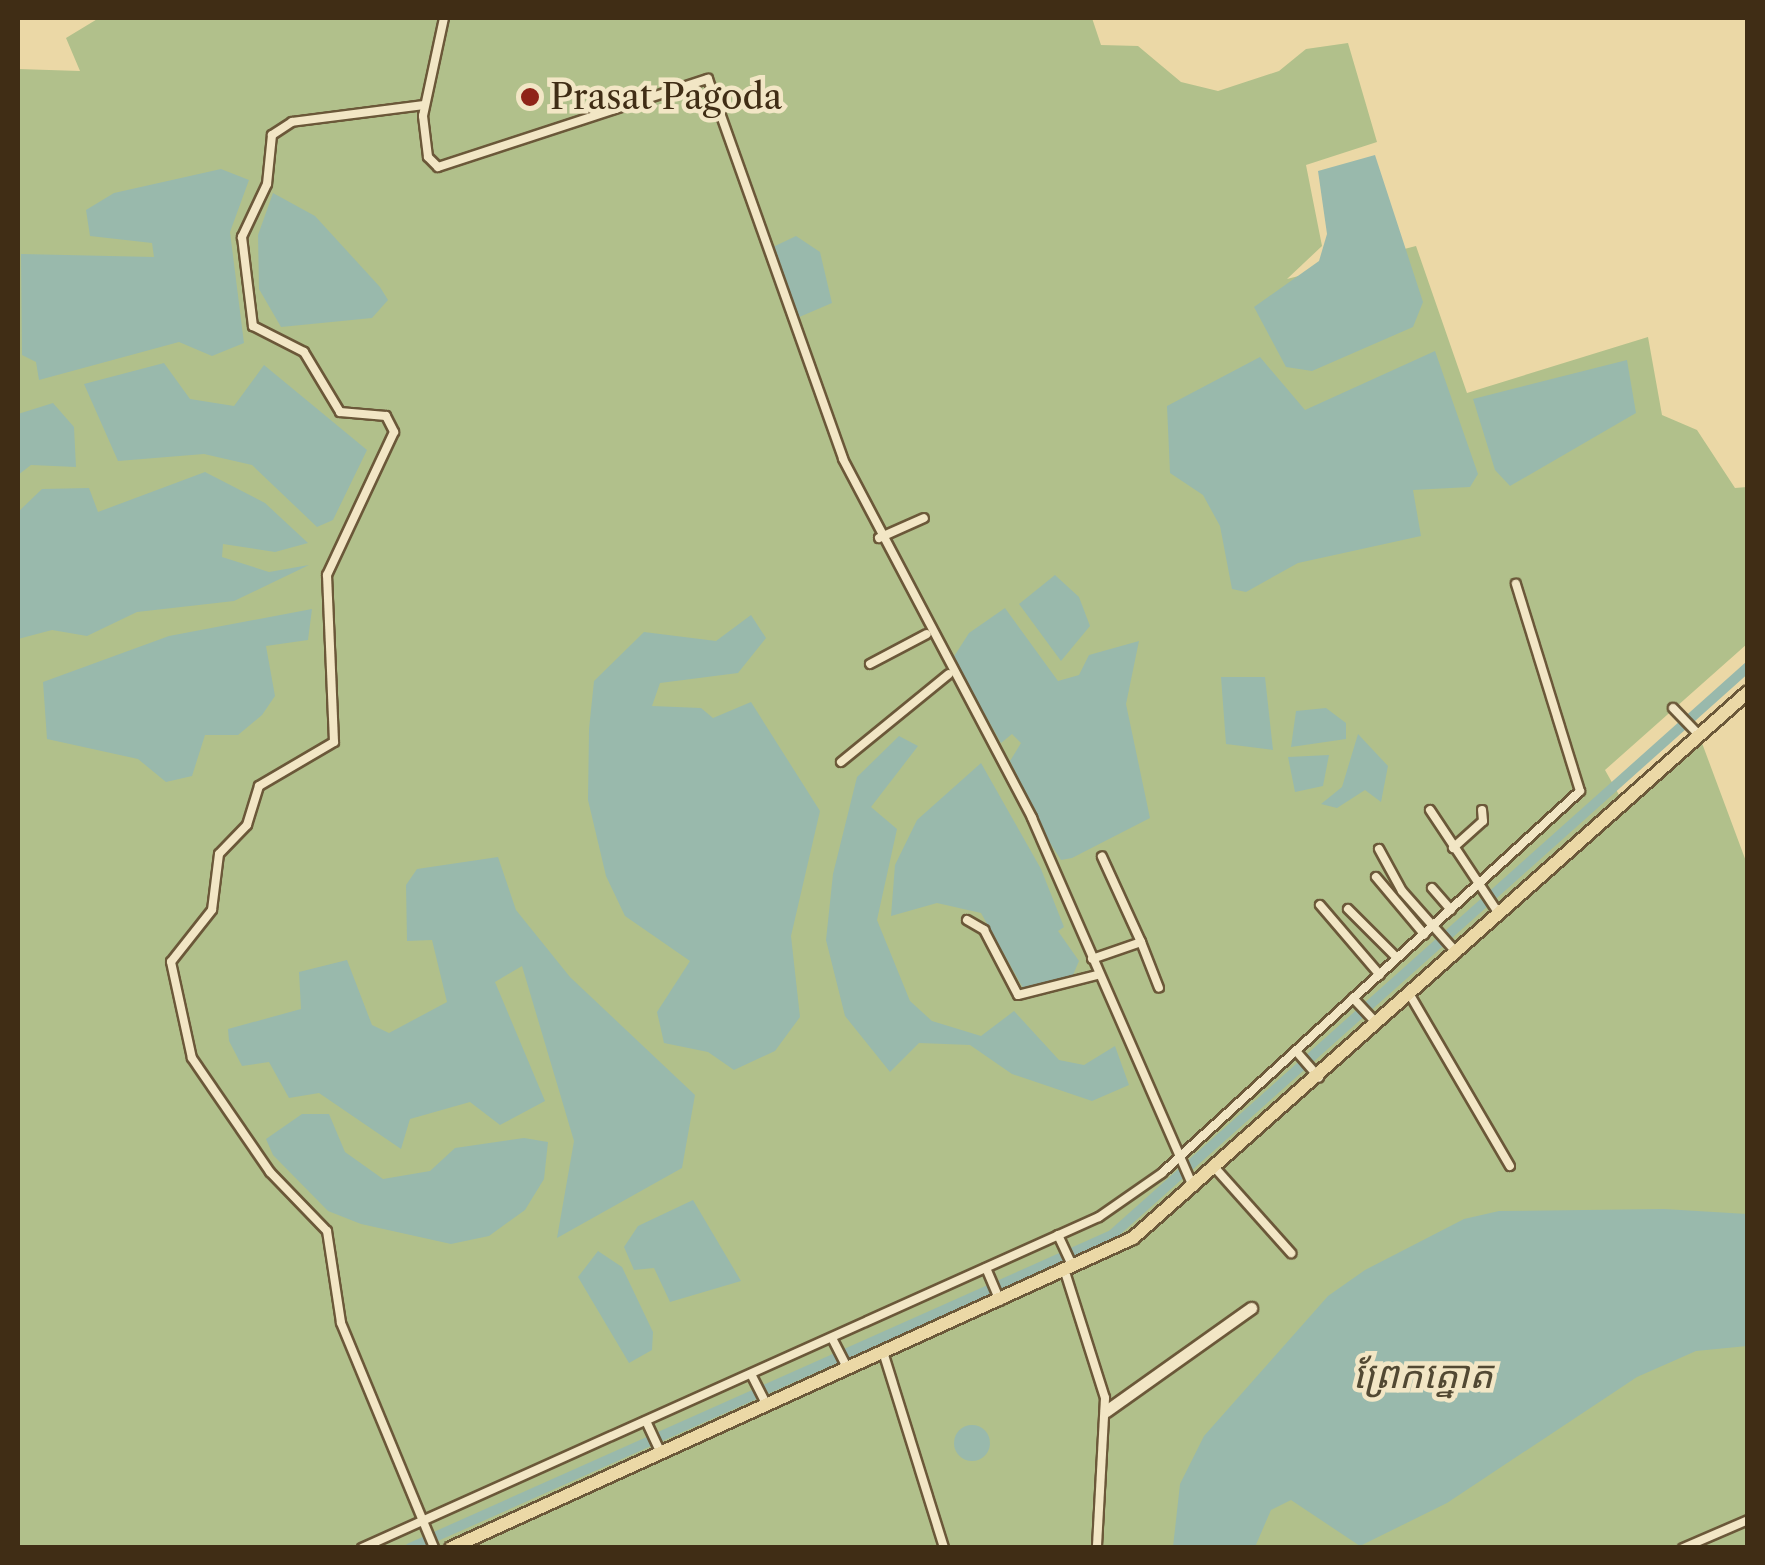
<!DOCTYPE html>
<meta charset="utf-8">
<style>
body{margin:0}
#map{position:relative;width:1765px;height:1565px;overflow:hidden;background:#ebd8a6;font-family:"Libre Caslon Text","Noto Sans Khmer",serif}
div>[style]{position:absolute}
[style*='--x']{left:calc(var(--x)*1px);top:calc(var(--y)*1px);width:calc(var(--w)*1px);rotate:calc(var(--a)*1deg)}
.green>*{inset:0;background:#b1c08b}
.water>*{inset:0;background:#99b9ac}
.round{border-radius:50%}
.canal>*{height:10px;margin:-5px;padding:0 5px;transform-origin:5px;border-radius:5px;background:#99b9ac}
.roads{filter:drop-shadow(2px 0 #6b5839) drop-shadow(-2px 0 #6b5839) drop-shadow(0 2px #6b5839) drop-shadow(0 -2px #6b5839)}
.street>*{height:8px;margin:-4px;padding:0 4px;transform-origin:4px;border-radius:4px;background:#f2e6c5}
.secondary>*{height:11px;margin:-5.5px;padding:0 5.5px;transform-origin:5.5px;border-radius:5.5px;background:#f2e6c5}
.primary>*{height:12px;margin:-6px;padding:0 6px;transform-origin:6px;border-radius:6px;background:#ebd8a6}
.dots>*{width:28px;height:28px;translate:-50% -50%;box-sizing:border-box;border:5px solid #f2e6c5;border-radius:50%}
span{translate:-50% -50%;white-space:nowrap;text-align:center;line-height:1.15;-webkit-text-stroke:9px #f2e6c5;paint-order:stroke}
.poi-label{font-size:35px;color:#402d15}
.left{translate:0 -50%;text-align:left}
.water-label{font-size:38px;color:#524933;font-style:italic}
.frame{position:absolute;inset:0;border:20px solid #402d15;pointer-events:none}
</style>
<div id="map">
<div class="green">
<i style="clip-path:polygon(99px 18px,1092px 18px,1101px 45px,1138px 46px,1181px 82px,1218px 91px,1279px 71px,1306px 49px,1348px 43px,1377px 142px,1306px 165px,1322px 246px,1287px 279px,1416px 246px,1467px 393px,1648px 337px,1662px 415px,1697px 430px,1735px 488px,1747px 487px,1747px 644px,1605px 770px,1623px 802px,1699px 735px,1747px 864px,1747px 1547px,18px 1548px,18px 69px,80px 71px,66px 38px)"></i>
</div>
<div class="water">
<i style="clip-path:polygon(1375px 155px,1423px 302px,1413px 327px,1312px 371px,1286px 367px,1254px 307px,1319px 261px,1327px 234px,1318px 171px)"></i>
<i style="clip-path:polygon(221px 169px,249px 180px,230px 232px,244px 343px,212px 356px,179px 342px,39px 380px,36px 362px,22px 355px,21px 254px,154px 257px,152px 243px,90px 236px,86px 210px,114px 193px)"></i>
<i style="clip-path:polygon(273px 193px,315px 216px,380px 287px,388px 300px,372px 318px,281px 327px,259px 289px,258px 235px)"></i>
<i style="clip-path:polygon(796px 236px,820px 252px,832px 303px,797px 318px,773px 247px)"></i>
<i style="clip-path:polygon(1435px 351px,1478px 474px,1470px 487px,1413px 490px,1421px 536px,1298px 563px,1246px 592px,1232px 589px,1220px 526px,1203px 495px,1170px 473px,1167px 406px,1260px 357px,1305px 410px)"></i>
<i style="clip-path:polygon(1627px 360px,1636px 413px,1510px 486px,1495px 470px,1473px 399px)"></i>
<i style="clip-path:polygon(164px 363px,190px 399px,234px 406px,264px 365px,367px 450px,333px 520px,317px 527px,252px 465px,204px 454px,118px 461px,84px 384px)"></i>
<i style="clip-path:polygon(53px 403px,74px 427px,76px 467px,31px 465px,18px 475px,18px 414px)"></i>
<i style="clip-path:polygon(205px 472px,265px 503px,308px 543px,275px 552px,223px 544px,222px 557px,269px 572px,309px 565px,234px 601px,137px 612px,87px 636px,52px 630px,18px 639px,18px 512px,42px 489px,89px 488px,98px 512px)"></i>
<i style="clip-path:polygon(1055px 575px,1079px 597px,1090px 626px,1061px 661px,1019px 604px)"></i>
<i style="clip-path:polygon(1005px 608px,1058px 681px,1079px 675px,1089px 655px,1139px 641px,1126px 704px,1150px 818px,1072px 858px,1061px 860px,1050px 843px,1010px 761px,1021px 743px,1012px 734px,1001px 743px,953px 658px,969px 633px)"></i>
<i style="clip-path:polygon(312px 609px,308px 640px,266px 646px,275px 696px,262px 715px,238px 735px,205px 735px,192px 776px,166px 782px,138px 759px,47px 739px,43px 682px,169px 636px)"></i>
<i style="clip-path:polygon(751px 615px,766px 638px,738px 673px,660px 683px,652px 706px,701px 708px,713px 718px,751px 702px,820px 811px,791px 936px,800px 1017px,775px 1051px,734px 1070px,708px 1052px,664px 1043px,657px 1012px,690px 961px,625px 916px,606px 876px,588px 800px,589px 729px,594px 681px,644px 632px,716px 641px)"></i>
<i style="clip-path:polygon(1221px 677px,1265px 677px,1273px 750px,1226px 744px)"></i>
<i style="clip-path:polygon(1326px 708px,1346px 723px,1346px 739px,1291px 747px,1296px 711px)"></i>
<i style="clip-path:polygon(1358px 734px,1388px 766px,1381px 802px,1365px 790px,1337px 808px,1321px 804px,1342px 787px)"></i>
<i style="clip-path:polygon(899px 736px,918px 746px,871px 807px,897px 829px,877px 920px,910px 1001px,932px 1021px,981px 1036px,1014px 1011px,1059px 1060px,1084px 1065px,1115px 1046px,1129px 1085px,1092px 1101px,1012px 1074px,970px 1045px,919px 1043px,890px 1072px,845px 1016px,826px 940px,833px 874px,857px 777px)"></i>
<i style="clip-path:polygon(1329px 755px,1323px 786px,1295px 792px,1288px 757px)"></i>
<i style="clip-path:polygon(981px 763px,1041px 869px,1064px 927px,1058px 931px,1079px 961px,1073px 975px,1024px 990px,981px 913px,937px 903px,891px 916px,895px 865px,917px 820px)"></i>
<i style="clip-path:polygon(498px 857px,516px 910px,570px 977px,695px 1095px,682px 1168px,557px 1238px,574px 1141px,522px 966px,495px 982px,545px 1101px,500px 1125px,470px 1102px,410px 1119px,401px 1149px,319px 1093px,289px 1098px,269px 1062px,242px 1066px,229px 1041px,228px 1029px,301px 1009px,299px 972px,347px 960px,372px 1025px,389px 1033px,447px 1002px,432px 940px,407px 941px,406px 885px,417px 869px)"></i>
<i style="clip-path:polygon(302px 1114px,329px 1114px,345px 1152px,383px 1179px,430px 1171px,455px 1148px,524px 1138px,548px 1142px,544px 1179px,525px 1210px,489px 1236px,451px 1244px,361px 1224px,328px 1211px,273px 1155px,266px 1139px)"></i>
<i style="clip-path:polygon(693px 1200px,741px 1281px,670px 1302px,654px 1268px,634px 1270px,624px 1247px,638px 1226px)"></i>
<i style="clip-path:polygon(1664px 1209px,1747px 1214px,1747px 1346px,1696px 1351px,1637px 1377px,1447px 1503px,1360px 1546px,1291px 1500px,1271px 1510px,1255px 1547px,1173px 1547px,1180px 1484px,1204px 1436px,1328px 1296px,1365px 1270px,1464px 1219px,1499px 1211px)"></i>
<i style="clip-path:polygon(598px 1251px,622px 1267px,653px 1332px,652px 1350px,629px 1363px,578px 1277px)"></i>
<i class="round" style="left:954px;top:1425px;width:36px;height:36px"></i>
</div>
<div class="canal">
<i style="--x:410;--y:1548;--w:769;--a:-24.03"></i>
<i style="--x:1112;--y:1235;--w:853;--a:-41.77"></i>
</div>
<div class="roads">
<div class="street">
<i style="--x:444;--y:18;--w:100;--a:102.1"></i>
<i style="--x:423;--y:116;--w:41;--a:83"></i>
<i style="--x:428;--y:157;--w:14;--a:45"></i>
<i style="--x:438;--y:167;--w:284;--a:-18.1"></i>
<i style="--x:708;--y:79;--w:403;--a:70.4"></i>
<i style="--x:843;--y:459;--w:406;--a:62.2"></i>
<i style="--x:1032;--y:818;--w:403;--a:66.4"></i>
<i style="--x:424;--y:105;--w:133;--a:172.7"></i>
<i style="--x:292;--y:122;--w:24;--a:147"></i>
<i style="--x:272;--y:135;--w:49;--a:95.8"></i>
<i style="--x:267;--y:184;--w:59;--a:115.3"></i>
<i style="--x:242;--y:237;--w:90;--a:83"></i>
<i style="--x:253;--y:326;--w:57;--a:27"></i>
<i style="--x:304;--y:352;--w:70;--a:59"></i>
<i style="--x:340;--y:412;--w:46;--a:5"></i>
<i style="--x:386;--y:416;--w:18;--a:63"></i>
<i style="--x:394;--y:432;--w:158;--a:115.1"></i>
<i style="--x:327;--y:575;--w:167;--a:87.6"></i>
<i style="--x:334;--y:742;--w:87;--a:149.6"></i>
<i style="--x:259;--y:786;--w:41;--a:107.1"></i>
<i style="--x:247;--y:825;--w:40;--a:134"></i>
<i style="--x:219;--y:854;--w:56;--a:97.1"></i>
<i style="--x:212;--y:910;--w:66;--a:128.3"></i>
<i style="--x:171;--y:962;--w:98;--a:77.7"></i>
<i style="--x:192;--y:1058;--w:138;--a:55.6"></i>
<i style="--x:270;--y:1172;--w:82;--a:46"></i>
<i style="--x:327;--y:1231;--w:93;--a:81.3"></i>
<i style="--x:341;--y:1323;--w:243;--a:67.5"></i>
<i style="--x:879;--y:538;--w:49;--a:-24"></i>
<i style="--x:870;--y:664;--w:64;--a:-27.8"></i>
<i style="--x:1673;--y:708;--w:37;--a:46"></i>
<i style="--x:841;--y:762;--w:139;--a:-39.2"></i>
<i style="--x:1430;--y:810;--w:125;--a:56.4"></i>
<i style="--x:1453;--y:848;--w:40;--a:-42"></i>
<i style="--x:1483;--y:821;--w:11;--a:-95"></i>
<i style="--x:1379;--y:849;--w:48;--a:61.3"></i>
<i style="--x:1402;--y:891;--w:83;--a:48.4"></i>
<i style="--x:1376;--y:877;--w:75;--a:49.9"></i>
<i style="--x:1432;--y:888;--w:29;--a:49"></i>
<i style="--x:1320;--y:905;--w:92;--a:49.4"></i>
<i style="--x:1348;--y:909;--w:69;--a:45"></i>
<i style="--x:967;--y:920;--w:20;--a:30"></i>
<i style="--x:984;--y:930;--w:73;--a:62.4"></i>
<i style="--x:1018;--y:995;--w:81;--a:-14.2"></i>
<i style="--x:1141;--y:942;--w:49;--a:68.6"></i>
<i style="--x:1092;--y:959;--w:52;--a:-19.1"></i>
<i style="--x:1141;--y:942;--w:94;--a:-114.6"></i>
<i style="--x:1410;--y:995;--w:198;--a:59.7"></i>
<i style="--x:1353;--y:998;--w:35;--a:47"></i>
<i style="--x:1296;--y:1051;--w:35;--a:49"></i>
<i style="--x:1216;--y:1169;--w:113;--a:48.2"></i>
<i style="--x:1058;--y:1235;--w:35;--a:65"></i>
<i style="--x:986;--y:1268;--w:36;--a:67"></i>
<i style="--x:1066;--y:1275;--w:129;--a:72.4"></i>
<i style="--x:1105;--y:1398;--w:150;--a:93.1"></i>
<i style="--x:832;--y:1338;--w:35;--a:63"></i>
<i style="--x:884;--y:1355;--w:202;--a:72.7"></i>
<i style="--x:751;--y:1374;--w:36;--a:63"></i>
<i style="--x:646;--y:1421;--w:35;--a:65"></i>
<i style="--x:362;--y:1548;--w:808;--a:-24.19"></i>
<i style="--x:1099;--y:1217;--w:77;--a:-34.9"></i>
<i style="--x:1162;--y:1173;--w:566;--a:-42.42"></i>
<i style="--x:1580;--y:791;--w:217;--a:-107.2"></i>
<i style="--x:1683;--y:1548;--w:71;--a:-23.3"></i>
</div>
<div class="secondary">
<i style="--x:1106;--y:1411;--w:178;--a:-35.4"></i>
</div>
<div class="primary">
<i style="--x:451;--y:1548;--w:749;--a:-24.44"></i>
<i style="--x:1133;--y:1238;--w:822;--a:-41.6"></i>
</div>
</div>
<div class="dots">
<i style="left:530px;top:97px;background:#8f2418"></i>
</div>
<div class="poi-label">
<span class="left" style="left:550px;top:97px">Prasat Pagoda</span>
</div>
<div class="water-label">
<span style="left:1423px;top:1375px">ព្រែកត្នោត</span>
</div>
<div class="frame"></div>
</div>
